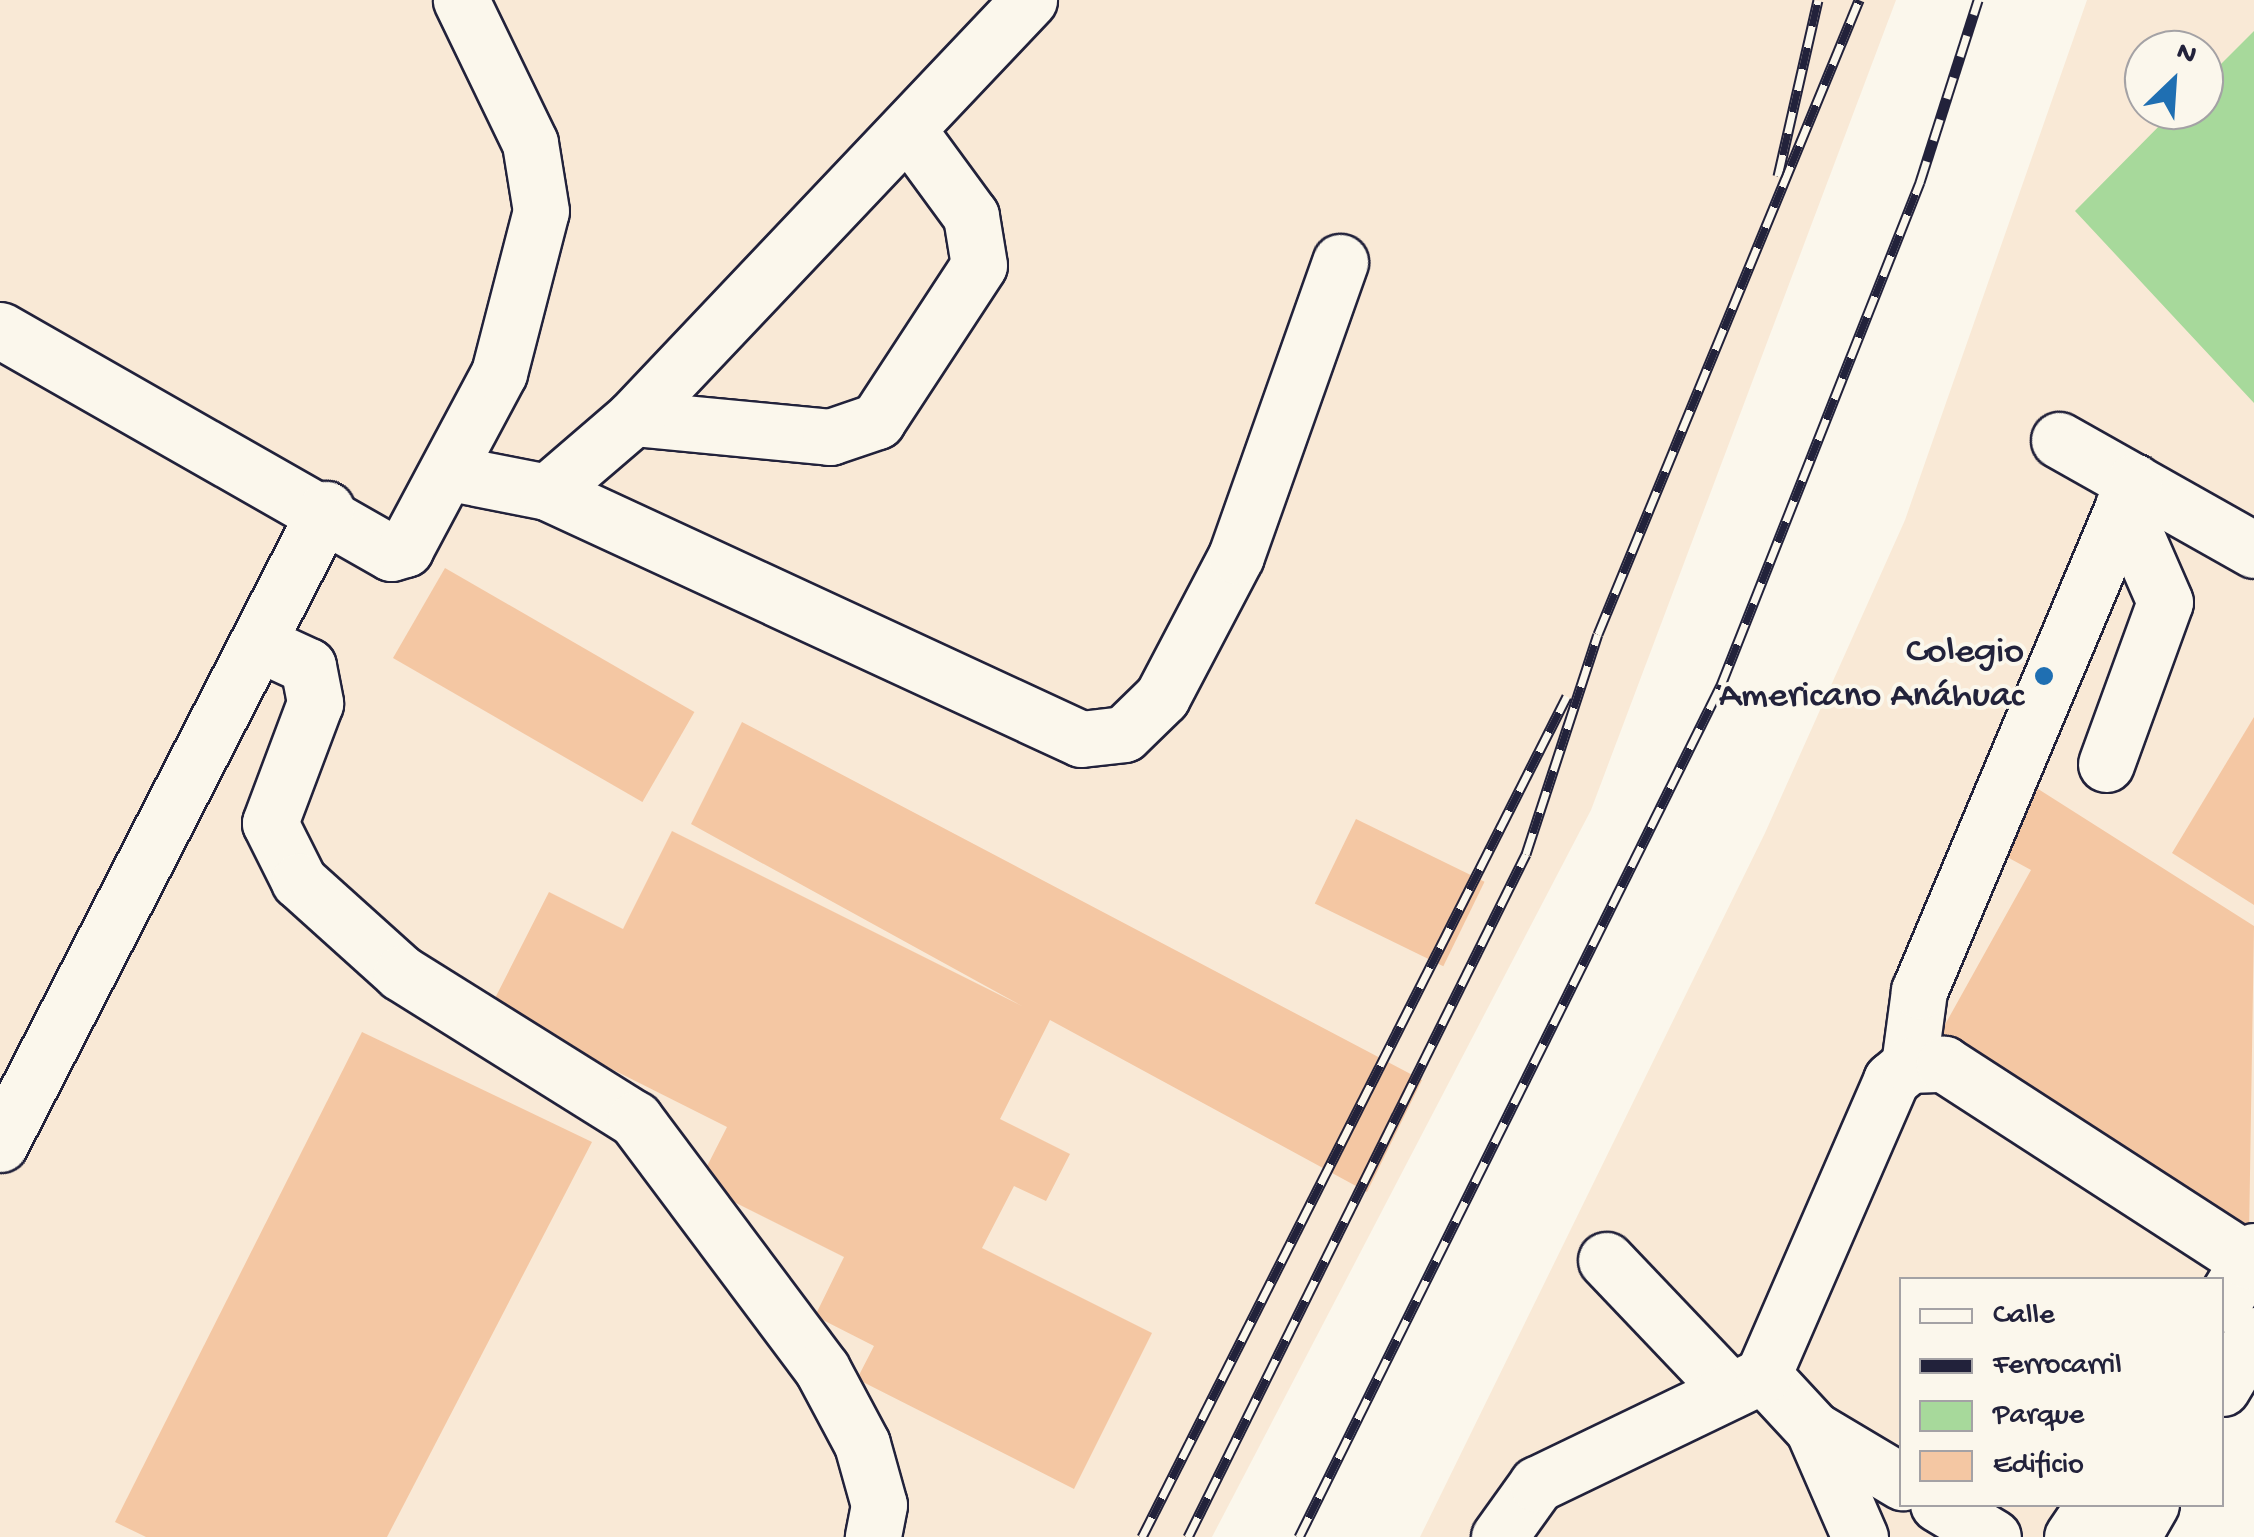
<!DOCTYPE html>
<meta charset="utf-8">
<style>
body{margin:0}
#map{position:relative;width:2254px;height:1537px;overflow:hidden;background:#fbf7ec;font-family:"Gochi Hand",sans-serif}
div>[style]{position:absolute}
[style*='--x']{left:calc(var(--x)*1px);top:calc(var(--y)*1px);width:calc(var(--w)*1px);rotate:calc(var(--a)*1deg)}
.built>*{inset:0;background:#f9e9d6}
.green>*{inset:0;background:#a7d99b}
.building>*{inset:0;background:#f4c7a3;transform-origin:0 0}
.roads{filter:drop-shadow(2px 0 #22223b) drop-shadow(-2px 0 #22223b) drop-shadow(0 2px #22223b) drop-shadow(0 -2px #22223b)}
.minor>*{height:55px;margin:-27.5px;padding:0 27.5px;transform-origin:27.5px;border-radius:27.5px;background:#fbf7ec}
.rail>*{height:11px;margin-top:-5.5px;transform-origin:0;background:repeating-linear-gradient(90deg,#fbf7ec 0 22px,#22223b 0 44px);box-sizing:border-box;border-block:2px solid #22223b}
.dots>*{width:28px;height:28px;translate:-50% -50%;box-sizing:border-box;border:5px solid #fbf7ec;border-radius:50%}
span{translate:-50% -50%;white-space:nowrap;text-align:center;line-height:1.15;-webkit-text-stroke:8px #fbf7ec;paint-order:stroke}
.poi-label{font-size:38px;color:#22223b}
.right{translate:-100% -50%;text-align:right}
.legend{position:absolute;left:1899px;top:1277px;width:325px;height:230px;box-sizing:border-box;background:#fbf7ec;border:2px solid #a4a2a5;margin:0;padding:12px 18px;list-style:none;font-size:30px;color:#22223b}
.legend li{display:flex;align-items:center;gap:20px;height:50px}
.legend b{width:50px;border:2px solid #a4a2a5}
.north{position:absolute;left:2124px;top:30px;width:100px;height:100px;box-sizing:border-box;background:#fbf7ec;border:2px solid #a4a2a5;border-radius:50%;rotate:25deg;font-size:28px;font-weight:700;line-height:40px;text-align:center;color:#22223b}
.north::after{content:'';display:block;margin:auto;width:35px;height:45px;background:#1f6fb2;clip-path:polygon(50% 0,100% 100%,50% 72%,0 100%)}
</style>
<div id="map">
<div class="built">
<i style="clip-path:polygon(0 0,1896px 0,1591px 810px,1212px 1537px,0 1537px)"></i>
<i style="clip-path:polygon(evenodd,2087px 0,2254px 0,2254px 1225px,2222px 1280px,1902px 1280px,1902px 1504px,2092px 1505px,2073px 1537px,1420px 1537px,1765px 833px,1905px 520px,2087px 0,2144px 50px,2204px 50px,2204px 110px,2144px 110px,2144px 50px)"></i>
</div>
<div class="green">
<i style="clip-path:polygon(2254px 31px,2254px 403px,2075px 211px,2175px 110px,2204px 110px,2204px 81px)"></i>
</div>
<div class="building">
<i style="left:445px;top:568px;width:288px;height:104px;rotate:30deg"></i>
<i style="clip-path:polygon(2254px 717px,2254px 905px,2172px 853px)"></i>
<i style="clip-path:polygon(742px 722px,1422px 1080px,1367px 1192px,1050px 1020px,1000px 1119px,1070px 1154px,1046px 1201px,1014px 1186px,982px 1248px,1152px 1333px,1074px 1489px,857px 1379px,874px 1346px,815px 1316px,844px 1257px,698px 1184px,727px 1127px,490px 1008px,549px 892px,623px 929px,672px 831px,1022px 1006px,691px 824px)"></i>
<i style="clip-path:polygon(2035px 787px,2254px 926px,2249px 1237px,1932px 1048px,2031px 870px,1996px 851px)"></i>
<i style="left:1356px;top:819px;width:143px;height:94px;rotate:26deg"></i>
<i style="clip-path:polygon(362px 1032px,592px 1142px,387px 1537px,146px 1537px,115px 1522px)"></i>
</div>
<div class="roads">
<div class="minor">
<i style="--x:0;--y:330;--w:450;--a:29.7"></i>
<i style="--x:391;--y:553;--w:15;--a:-16"></i>
<i style="--x:405;--y:549;--w:200;--a:-61.9"></i>
<i style="--x:499;--y:373;--w:167;--a:-75.5"></i>
<i style="--x:541;--y:211;--w:69;--a:-99.2"></i>
<i style="--x:530;--y:143;--w:159;--a:-115.8"></i>
<i style="--x:633;--y:418;--w:198;--a:5.5"></i>
<i style="--x:830;--y:437;--w:50;--a:-18.8"></i>
<i style="--x:877;--y:421;--w:186;--a:-56.8"></i>
<i style="--x:979;--y:265;--w:50;--a:-99.3"></i>
<i style="--x:971;--y:216;--w:107;--a:-126.2"></i>
<i style="--x:2059;--y:440;--w:224;--a:29.4"></i>
<i style="--x:451;--y:473;--w:98;--a:11.2"></i>
<i style="--x:547;--y:492;--w:113;--a:-40.7"></i>
<i style="--x:633;--y:418;--w:576;--a:-46.55"></i>
<i style="--x:547;--y:492;--w:588;--a:24.82"></i>
<i style="--x:1081;--y:739;--w:43;--a:-6.6"></i>
<i style="--x:1124;--y:734;--w:53;--a:-44.2"></i>
<i style="--x:1162;--y:697;--w:159;--a:-62.3"></i>
<i style="--x:1236;--y:556;--w:312;--a:-70.5"></i>
<i style="--x:258;--y:643;--w:55;--a:24.7"></i>
<i style="--x:308;--y:666;--w:38;--a:79"></i>
<i style="--x:315;--y:703;--w:128;--a:110.6"></i>
<i style="--x:270;--y:823;--w:65;--a:63.4"></i>
<i style="--x:299;--y:881;--w:137;--a:42"></i>
<i style="--x:401;--y:973;--w:276;--a:32"></i>
<i style="--x:635;--y:1119;--w:312;--a:53.2"></i>
<i style="--x:822;--y:1369;--w:85;--a:61.9"></i>
<i style="--x:862;--y:1444;--w:63;--a:74.4"></i>
<i style="--x:879;--y:1505;--w:33;--a:101"></i>
<i style="--x:2106;--y:764;--w:172;--a:-70"></i>
<i style="--x:2165;--y:602;--w:105;--a:-113.6"></i>
<i style="--x:1909;--y:1065;--w:75;--a:-82.3"></i>
<i style="--x:1919;--y:991;--w:553;--a:-67.14"></i>
<i style="--x:0;--y:1144;--w:714;--a:-62.82"></i>
<i style="--x:1606;--y:1260;--w:180;--a:46.4"></i>
<i style="--x:2222;--y:1304;--w:62;--a:-58.9"></i>
<i style="--x:1763;--y:1375;--w:74;--a:47.2"></i>
<i style="--x:1813;--y:1429;--w:118;--a:66.5"></i>
<i style="--x:2222;--y:1388;--w:62;--a:-58.9"></i>
<i style="--x:1813;--y:1429;--w:104;--a:30.8"></i>
<i style="--x:1938;--y:1504;--w:64;--a:31"></i>
<i style="--x:1499;--y:1537;--w:65;--a:-54.4"></i>
<i style="--x:1537;--y:1484;--w:251;--a:-25.7"></i>
<i style="--x:1763;--y:1375;--w:322;--a:-66.5"></i>
<i style="--x:1891;--y:1080;--w:23;--a:-40"></i>
<i style="--x:1909;--y:1065;--w:35;--a:-2"></i>
<i style="--x:1944;--y:1064;--w:362;--a:32.9"></i>
<i style="--x:2072;--y:1537;--w:40;--a:-56"></i>
<i style="--x:2132;--y:1537;--w:38;--a:-60"></i>
</div>
</div>
<div class="rail">
<i style="--x:1778;--y:176;--w:180;--a:-77.2"></i>
<i style="--x:1142;--y:1537;--w:942;--a:-63.19"></i>
<i style="--x:1188;--y:1537;--w:762;--a:-63.67"></i>
<i style="--x:1526;--y:854;--w:231;--a:-71.9"></i>
<i style="--x:1598;--y:634;--w:686;--a:-67.62"></i>
<i style="--x:1299;--y:1537;--w:951;--a:-63.65"></i>
<i style="--x:1721;--y:685;--w:541;--a:-68.41"></i>
<i style="--x:1920;--y:182;--w:191;--a:-72.3"></i>
</div>
<div class="dots">
<i style="left:2044px;top:676px;background:#1f6fb2"></i>
</div>
<div class="poi-label">
<span class="right" style="left:2024px;top:676px">Colegio<br>Americano Anáhuac</span>
</div>
<ul class="legend">
<li><b style="height:12px;background:#fbf7ec"></b>Calle</li>
<li><b style="height:12px;background:#22223b"></b>Ferrocarril</li>
<li><b style="height:28px;background:#a7d99b"></b>Parque</li>
<li><b style="height:28px;background:#f4c7a3"></b>Edificio</li>
</ul>
<div class="north">N</div>
</div>
